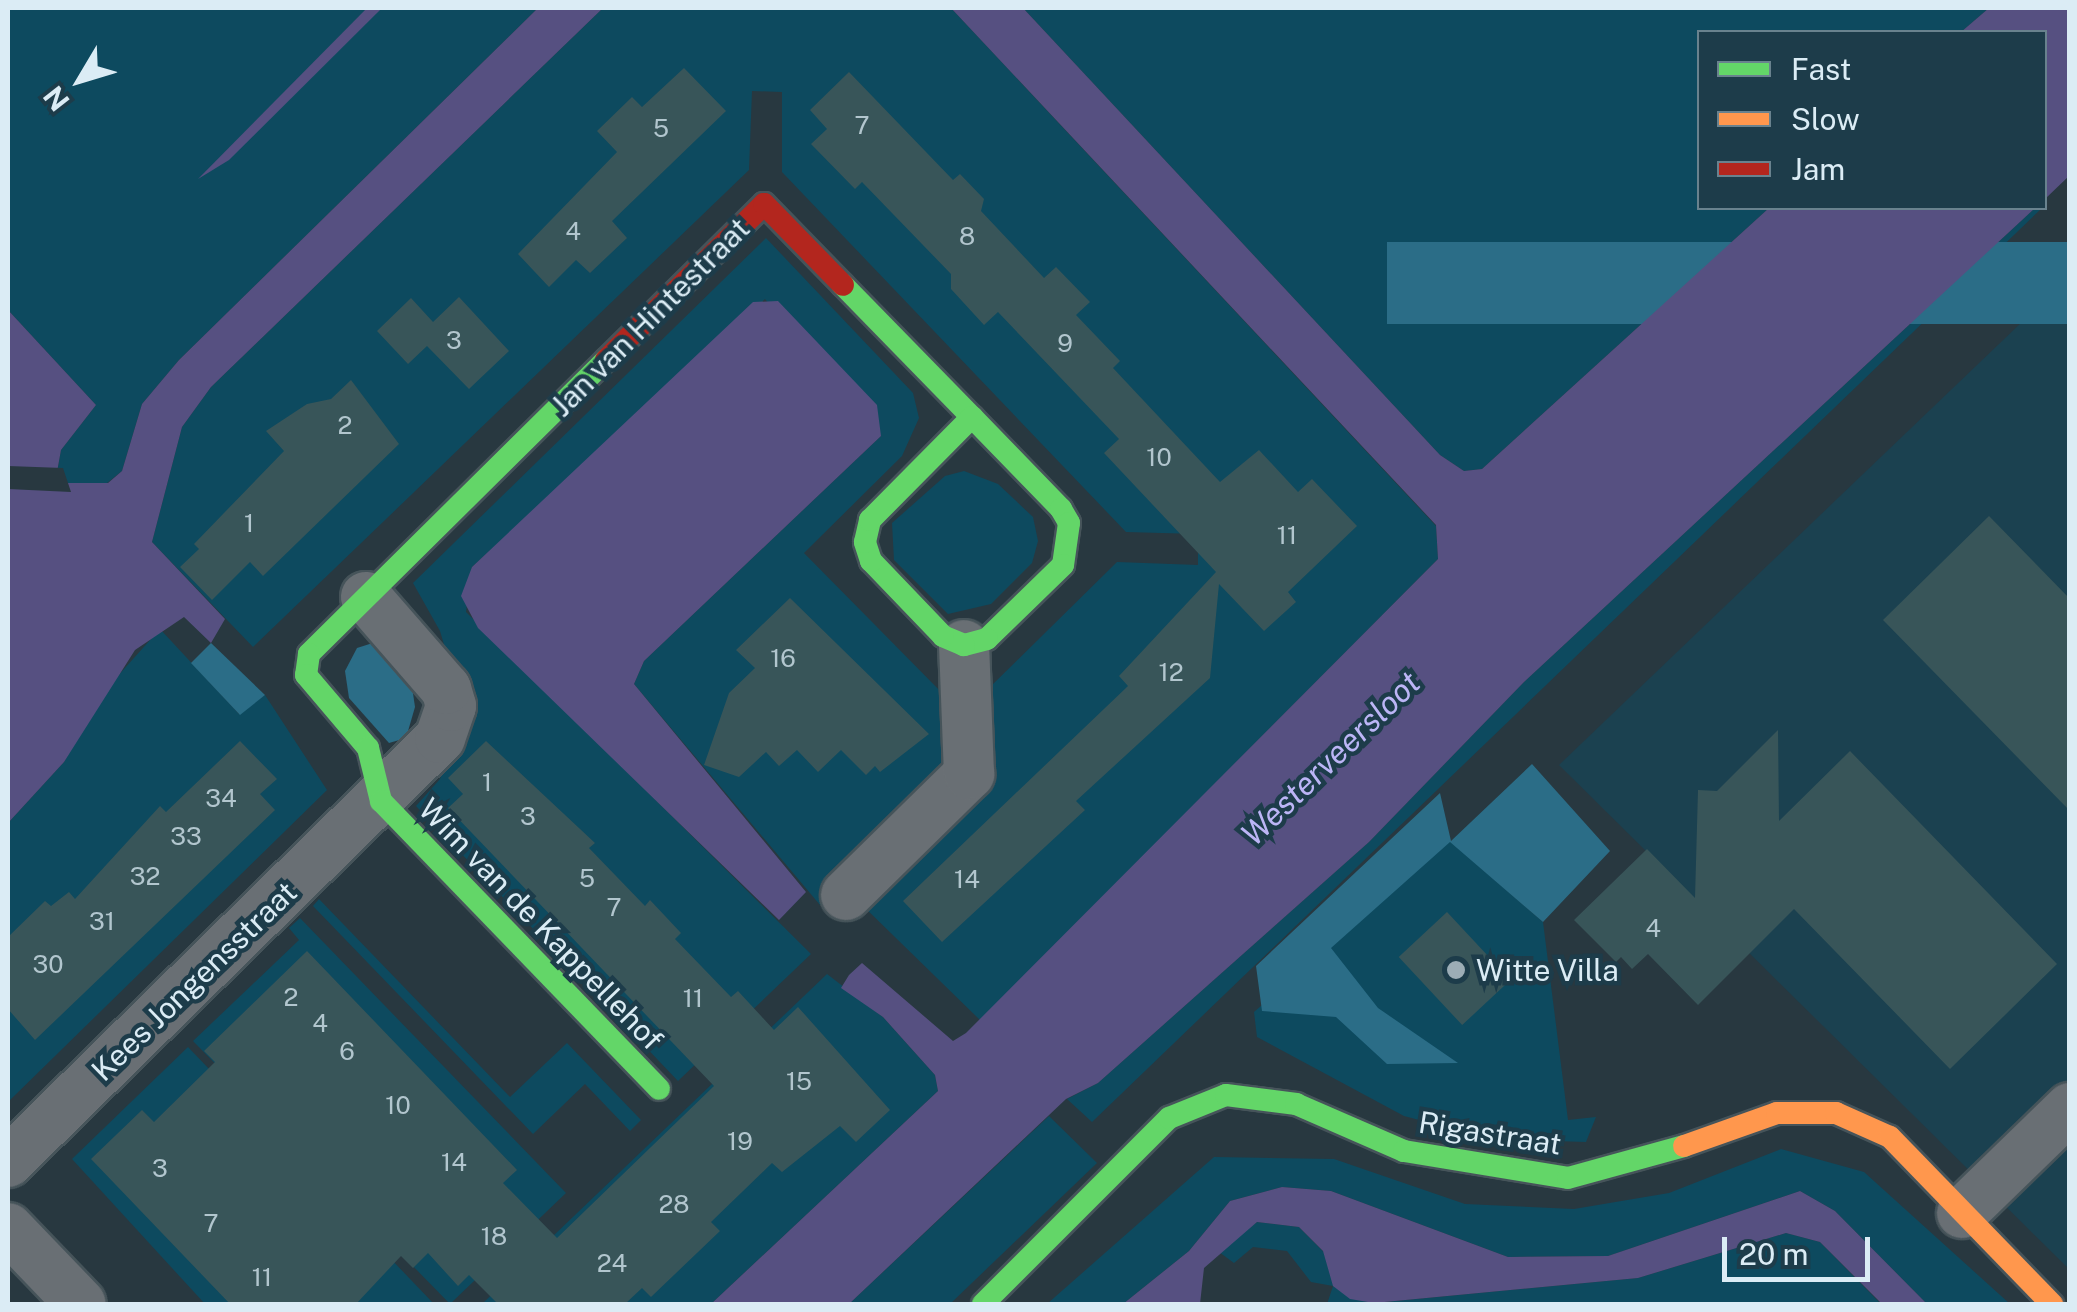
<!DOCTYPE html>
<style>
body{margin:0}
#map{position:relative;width:2077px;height:1312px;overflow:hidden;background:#283840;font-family:"Public Sans",sans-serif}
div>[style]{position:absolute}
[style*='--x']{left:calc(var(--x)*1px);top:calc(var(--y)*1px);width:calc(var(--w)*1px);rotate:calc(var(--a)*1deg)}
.built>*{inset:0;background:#1b4150}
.green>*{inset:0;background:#0d4a5f}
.forest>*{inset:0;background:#2b6d87;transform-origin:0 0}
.water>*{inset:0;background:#565081}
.pier>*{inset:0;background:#283840}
.building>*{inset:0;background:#385559;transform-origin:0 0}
.roads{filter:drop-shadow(2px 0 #46545a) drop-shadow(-2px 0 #46545a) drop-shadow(0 2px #46545a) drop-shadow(0 -2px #46545a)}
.street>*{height:50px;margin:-25px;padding:0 25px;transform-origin:25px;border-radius:25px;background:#696f74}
.fast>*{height:22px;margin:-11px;padding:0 11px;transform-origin:11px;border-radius:11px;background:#63d668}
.slow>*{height:22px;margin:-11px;padding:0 11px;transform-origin:11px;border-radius:11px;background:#ff974d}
.jam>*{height:22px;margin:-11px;padding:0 11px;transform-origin:11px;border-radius:11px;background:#b3261e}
.dots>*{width:28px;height:28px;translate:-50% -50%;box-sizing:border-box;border:5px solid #1d3c4a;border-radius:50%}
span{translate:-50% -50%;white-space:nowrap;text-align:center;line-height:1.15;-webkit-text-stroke:9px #1d3c4a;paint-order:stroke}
.number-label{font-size:25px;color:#b2c6ce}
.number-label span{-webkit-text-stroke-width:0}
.street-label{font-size:30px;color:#dbecf5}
.poi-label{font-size:30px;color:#dbecf5}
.left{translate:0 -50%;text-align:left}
.water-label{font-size:32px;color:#bcb5f6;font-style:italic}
.frame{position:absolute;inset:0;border:10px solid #dbecf5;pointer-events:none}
.legend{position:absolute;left:1697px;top:30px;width:350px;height:180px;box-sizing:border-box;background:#1d3c4a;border:2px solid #69828e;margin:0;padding:12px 18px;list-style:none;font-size:30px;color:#dbecf5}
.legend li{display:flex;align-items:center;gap:20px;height:50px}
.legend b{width:50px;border:2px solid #69828e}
.north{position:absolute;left:30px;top:30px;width:100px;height:100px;-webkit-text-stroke:8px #1d3c4a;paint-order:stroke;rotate:232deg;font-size:28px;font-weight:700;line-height:40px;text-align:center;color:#dbecf5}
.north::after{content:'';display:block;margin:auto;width:35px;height:45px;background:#dbecf5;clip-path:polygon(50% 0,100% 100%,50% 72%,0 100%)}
.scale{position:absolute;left:1722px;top:1237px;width:148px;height:45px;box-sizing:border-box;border:5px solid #dbecf5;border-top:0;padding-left:12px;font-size:30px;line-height:35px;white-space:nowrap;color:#dbecf5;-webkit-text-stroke:8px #1d3c4a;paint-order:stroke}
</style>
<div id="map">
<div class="built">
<i style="clip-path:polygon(2069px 277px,2069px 1269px,1559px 765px)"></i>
</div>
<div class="green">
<i style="clip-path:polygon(8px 8px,538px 8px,179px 360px,142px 404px,122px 471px,107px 483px,55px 484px,61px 450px,96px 405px,8px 310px)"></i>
<i style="clip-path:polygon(603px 8px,951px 8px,1436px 526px,1438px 559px,980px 1020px,858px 901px,988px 777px,989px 688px,1117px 562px,1198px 565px,1198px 534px,1126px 532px,782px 172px,782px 92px,752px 91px,749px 170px,253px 647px,152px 542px,182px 427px,211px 387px)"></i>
<i style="clip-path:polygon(1023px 8px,1989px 8px,1961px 32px,1700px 32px,1700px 208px,1769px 208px,1482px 469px,1464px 471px,1440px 455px)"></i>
<i style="clip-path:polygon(2035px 208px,2042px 208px,1092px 1122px,1067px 1099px,1098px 1083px,1369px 842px,1524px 682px)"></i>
<i style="clip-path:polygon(766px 238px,913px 393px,919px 418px,902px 456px,804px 553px,950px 701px,952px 774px,820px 905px,634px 684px,644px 661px,881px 436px,765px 299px,472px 567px,466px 612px,811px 954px,678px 1081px,416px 806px,440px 779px,464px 713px,440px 631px,413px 583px)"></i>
<i style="clip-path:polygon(964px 471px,998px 484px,1033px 517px,1038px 541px,1032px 563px,991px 604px,948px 614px,894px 560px,892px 523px,945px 476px)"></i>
<i style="clip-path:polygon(160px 629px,239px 714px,265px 695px,327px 790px,8px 1102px,8px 823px,64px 762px,98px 698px)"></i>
<i style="clip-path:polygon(1450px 841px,1543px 922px,1568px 1120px,1596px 1117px,1586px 1142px,1492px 1139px,1404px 1116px,1257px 1037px,1254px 1012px)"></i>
<i style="clip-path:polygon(319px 899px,510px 1097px,567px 1043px,641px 1120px,630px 1131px,585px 1084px,533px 1134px,313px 906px)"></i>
<i style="clip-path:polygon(300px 918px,566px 1193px,450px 1304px,193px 1041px,299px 940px,289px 928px)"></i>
<i style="clip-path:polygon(827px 974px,883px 1017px,935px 1075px,938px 1091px,711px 1304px,482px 1304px)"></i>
<i style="clip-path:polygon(188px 1047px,434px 1304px,205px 1304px,72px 1159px)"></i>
<i style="clip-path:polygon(1049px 1116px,1097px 1163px,950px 1304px,849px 1304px)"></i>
<i style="clip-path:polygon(1781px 1149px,1864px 1172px,2010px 1304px,1927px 1304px,1835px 1211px,1800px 1191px,1608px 1256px,1508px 1257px,1331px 1191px,1282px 1187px,1230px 1201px,1189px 1251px,1123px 1304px,1047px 1304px,1214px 1157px,1334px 1159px,1465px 1204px,1574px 1209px,1669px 1193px)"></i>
<i style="clip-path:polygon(1257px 1222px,1299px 1227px,1374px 1303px,1638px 1278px,1786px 1233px,1820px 1242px,1881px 1304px,1327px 1304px,1333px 1286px,1311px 1282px,1287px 1251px,1253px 1247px,1234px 1263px,1219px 1252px)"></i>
</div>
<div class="forest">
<i style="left:2069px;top:242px;width:82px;height:682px;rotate:90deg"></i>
<i style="clip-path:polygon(379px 641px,411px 680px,415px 707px,406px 738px,389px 743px,349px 698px,345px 671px,357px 648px)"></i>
<i style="clip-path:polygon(211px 643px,265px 695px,240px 715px,191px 663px)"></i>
<i style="clip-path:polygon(1532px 764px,1610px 851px,1543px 922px,1450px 842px,1331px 948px,1378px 1008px,1458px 1063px,1387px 1064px,1336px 1017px,1262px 1011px,1256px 966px,1440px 793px,1451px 841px)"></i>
</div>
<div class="water">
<i style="clip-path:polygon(367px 8px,382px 8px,229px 160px,198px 179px)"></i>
<i style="clip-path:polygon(538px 8px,603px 8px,211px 387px,182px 427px,152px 542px,225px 619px,211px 643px,184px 617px,135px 650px,64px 762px,8px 823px,8px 310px,96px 405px,61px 450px,55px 483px,108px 483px,122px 471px,142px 404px,179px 360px)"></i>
<i style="clip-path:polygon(951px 8px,1023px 8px,1440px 455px,1464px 471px,1482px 469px,1769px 208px,2035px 208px,1524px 682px,1369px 842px,1098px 1083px,1066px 1099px,849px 1304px,711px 1304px,938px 1091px,935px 1075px,883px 1017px,841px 988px,849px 975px,862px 963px,953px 1041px,966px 1033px,1438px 559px,1436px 525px)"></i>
<i style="clip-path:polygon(1989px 8px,2069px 8px,2069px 176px,2045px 199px,2044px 32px,1961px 32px)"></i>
<i style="clip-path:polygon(778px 301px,877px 405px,881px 436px,644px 661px,634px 684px,806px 892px,779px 920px,478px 628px,461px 596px,472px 567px,753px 302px)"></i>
<i style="clip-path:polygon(1282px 1187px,1331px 1191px,1508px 1257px,1608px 1256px,1800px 1191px,1835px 1211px,1927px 1304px,1882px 1304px,1820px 1242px,1786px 1233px,1638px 1278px,1374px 1303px,1350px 1299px,1333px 1286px,1323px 1251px,1299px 1227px,1257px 1222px,1204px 1268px,1200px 1304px,1123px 1304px,1189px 1251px,1230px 1201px)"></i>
</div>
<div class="pier">
<i style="clip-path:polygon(8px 466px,63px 468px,71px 492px,8px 489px)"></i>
</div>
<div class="building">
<i style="clip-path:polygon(684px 68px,726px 111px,612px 221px,627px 238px,590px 273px,576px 260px,549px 287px,518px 254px,617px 152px,597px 131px,632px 97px,642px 107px)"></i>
<i style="clip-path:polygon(849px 72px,953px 180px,960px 174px,984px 199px,981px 211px,1044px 278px,1056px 267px,1090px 302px,1076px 315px,1120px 361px,1113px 368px,1220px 482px,1259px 450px,1298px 492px,1312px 479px,1357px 526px,1288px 592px,1296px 602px,1264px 631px,1219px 584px,1210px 678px,1076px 801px,1085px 810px,942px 942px,903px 901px,1128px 686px,1119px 676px,1216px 572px,1104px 453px,1119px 439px,998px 312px,984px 325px,951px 289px,951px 274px,862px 182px,855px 189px,811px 144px,827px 129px,810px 110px)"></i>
<i style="clip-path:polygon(459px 297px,509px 351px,469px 389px,427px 346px,408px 364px,377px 331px,411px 298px,433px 322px)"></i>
<i style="clip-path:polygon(351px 380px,399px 444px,263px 576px,250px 562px,212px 600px,180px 567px,199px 549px,194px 544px,284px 451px,266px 431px,307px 404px,331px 399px)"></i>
<i style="clip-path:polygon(1989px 516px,2070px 599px,2070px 811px,1883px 620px)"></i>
<i style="clip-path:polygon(790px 598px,929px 734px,880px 772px,875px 766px,866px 775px,841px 750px,818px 772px,797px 750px,779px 766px,766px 752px,739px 777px,704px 765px,729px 693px,755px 668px,736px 650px)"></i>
<i style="clip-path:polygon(1778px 730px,1779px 821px,1850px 751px,2057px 964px,1950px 1069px,1794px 909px,1698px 1005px,1648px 954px,1632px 969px,1621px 957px,1616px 962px,1574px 920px,1647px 849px,1695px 898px,1698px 790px,1717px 791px)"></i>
<i style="clip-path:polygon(240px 741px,277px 779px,260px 794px,275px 810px,35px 1040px,8px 1009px,8px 937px,45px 901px,51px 906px,69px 892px,75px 899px,160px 806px,166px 812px)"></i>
<i style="clip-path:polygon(486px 741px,595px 843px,589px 848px,645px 906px,650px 900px,666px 917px,681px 933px,675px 939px,731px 997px,738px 991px,774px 1030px,798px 1007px,890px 1110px,856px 1142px,840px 1126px,782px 1172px,772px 1163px,711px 1222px,720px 1231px,651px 1297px,642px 1288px,625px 1304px,498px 1304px,469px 1275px,458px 1286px,428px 1253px,413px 1268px,401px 1256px,356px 1304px,230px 1304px,91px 1159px,142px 1110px,154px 1122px,215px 1062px,204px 1051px,307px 951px,517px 1170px,503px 1183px,557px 1238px,714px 1086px,448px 808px,463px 794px,448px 778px)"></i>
<i style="left:1447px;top:912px;width:93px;height:66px;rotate:47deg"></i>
</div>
<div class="roads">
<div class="street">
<i style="--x:846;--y:895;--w:173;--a:-44.5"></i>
<i style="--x:969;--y:774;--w:129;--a:-92.2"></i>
<i style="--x:8;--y:1162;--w:605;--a:-44.46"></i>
<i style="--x:440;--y:738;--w:34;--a:-71"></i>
<i style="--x:451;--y:706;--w:18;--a:-106"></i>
<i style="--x:446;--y:689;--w:122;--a:-131"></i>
<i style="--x:1962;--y:1213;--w:151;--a:-44.2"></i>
<i style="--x:8;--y:1228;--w:105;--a:46.2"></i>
</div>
<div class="fast">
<i style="--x:843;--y:285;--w:185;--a:45.7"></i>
<i style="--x:972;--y:417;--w:128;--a:45.9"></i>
<i style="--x:1061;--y:509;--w:16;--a:60"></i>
<i style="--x:1069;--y:523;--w:42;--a:98.1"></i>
<i style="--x:1063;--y:565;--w:106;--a:135.8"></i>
<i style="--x:987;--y:639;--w:24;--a:165"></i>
<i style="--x:964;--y:645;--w:23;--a:-157"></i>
<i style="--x:943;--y:636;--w:104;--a:-133.8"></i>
<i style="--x:871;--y:561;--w:20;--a:-108"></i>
<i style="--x:865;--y:542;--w:23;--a:-77"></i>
<i style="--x:870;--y:520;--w:145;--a:-45.3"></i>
<i style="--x:606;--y:360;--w:418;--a:135.3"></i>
<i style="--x:309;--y:654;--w:21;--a:98"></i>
<i style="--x:306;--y:675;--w:96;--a:49.7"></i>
<i style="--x:368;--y:748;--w:55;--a:76.2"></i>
<i style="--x:381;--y:801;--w:400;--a:46"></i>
<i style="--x:983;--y:1304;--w:263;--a:-45"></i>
<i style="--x:1169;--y:1118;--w:61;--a:-22"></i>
<i style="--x:1226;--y:1095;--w:71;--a:7.3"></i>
<i style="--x:1296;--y:1104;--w:118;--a:23.5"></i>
<i style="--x:1404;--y:1151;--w:166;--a:9.3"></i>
<i style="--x:1568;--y:1178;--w:120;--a:-15.4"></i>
</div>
<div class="slow">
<i style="--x:1684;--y:1146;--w:99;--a:-19.5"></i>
<i style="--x:1777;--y:1113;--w:59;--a:0"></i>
<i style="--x:1836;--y:1113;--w:59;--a:24"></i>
<i style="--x:1890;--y:1137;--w:233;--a:45.9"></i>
</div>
<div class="jam">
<i style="--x:606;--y:360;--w:222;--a:-44.6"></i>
<i style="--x:764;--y:204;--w:113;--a:45.7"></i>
</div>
</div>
<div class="dots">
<i style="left:1456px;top:970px;background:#9cadb6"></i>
</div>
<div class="number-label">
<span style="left:862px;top:125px">7</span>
<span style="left:661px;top:128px">5</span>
<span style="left:573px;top:231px">4</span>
<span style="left:967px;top:236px">8</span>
<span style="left:454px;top:340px">3</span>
<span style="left:1065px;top:343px">9</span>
<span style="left:345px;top:425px">2</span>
<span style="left:1159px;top:457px">10</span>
<span style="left:249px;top:523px">1</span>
<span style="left:1287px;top:535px">11</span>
<span style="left:783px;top:658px">16</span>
<span style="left:1171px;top:672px">12</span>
<span style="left:487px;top:782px">1</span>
<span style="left:221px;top:798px">34</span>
<span style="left:528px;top:816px">3</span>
<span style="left:186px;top:836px">33</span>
<span style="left:145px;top:876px">32</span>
<span style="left:587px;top:878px">5</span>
<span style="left:967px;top:879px">14</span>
<span style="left:614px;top:907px">7</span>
<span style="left:102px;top:921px">31</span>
<span style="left:1653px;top:928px">4</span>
<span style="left:48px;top:964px">30</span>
<span style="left:291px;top:997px">2</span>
<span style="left:693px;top:998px">11</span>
<span style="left:320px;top:1023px">4</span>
<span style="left:347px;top:1051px">6</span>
<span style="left:799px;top:1081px">15</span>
<span style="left:398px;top:1105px">10</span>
<span style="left:740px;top:1141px">19</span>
<span style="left:454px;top:1162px">14</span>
<span style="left:160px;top:1168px">3</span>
<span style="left:674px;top:1204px">28</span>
<span style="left:211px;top:1223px">7</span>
<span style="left:494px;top:1236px">18</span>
<span style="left:612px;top:1263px">24</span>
<span style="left:262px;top:1277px">11</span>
</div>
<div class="street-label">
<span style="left:650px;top:317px;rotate:-45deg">Jan van Hintestraat</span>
<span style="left:541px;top:924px;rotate:46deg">Wim van de Kappellehof</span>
<span style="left:194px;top:981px;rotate:-44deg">Kees Jongensstraat</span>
<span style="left:1490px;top:1133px;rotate:9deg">Rigastraat</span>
</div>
<div class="poi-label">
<span class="left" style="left:1476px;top:970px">Witte Villa</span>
</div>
<div class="water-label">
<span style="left:1331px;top:759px;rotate:-44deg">Westerveersloot</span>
</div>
<div class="frame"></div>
<ul class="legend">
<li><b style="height:12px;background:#63d668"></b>Fast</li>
<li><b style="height:12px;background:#ff974d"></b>Slow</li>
<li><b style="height:12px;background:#b3261e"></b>Jam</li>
</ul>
<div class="north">N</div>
<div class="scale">20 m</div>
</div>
